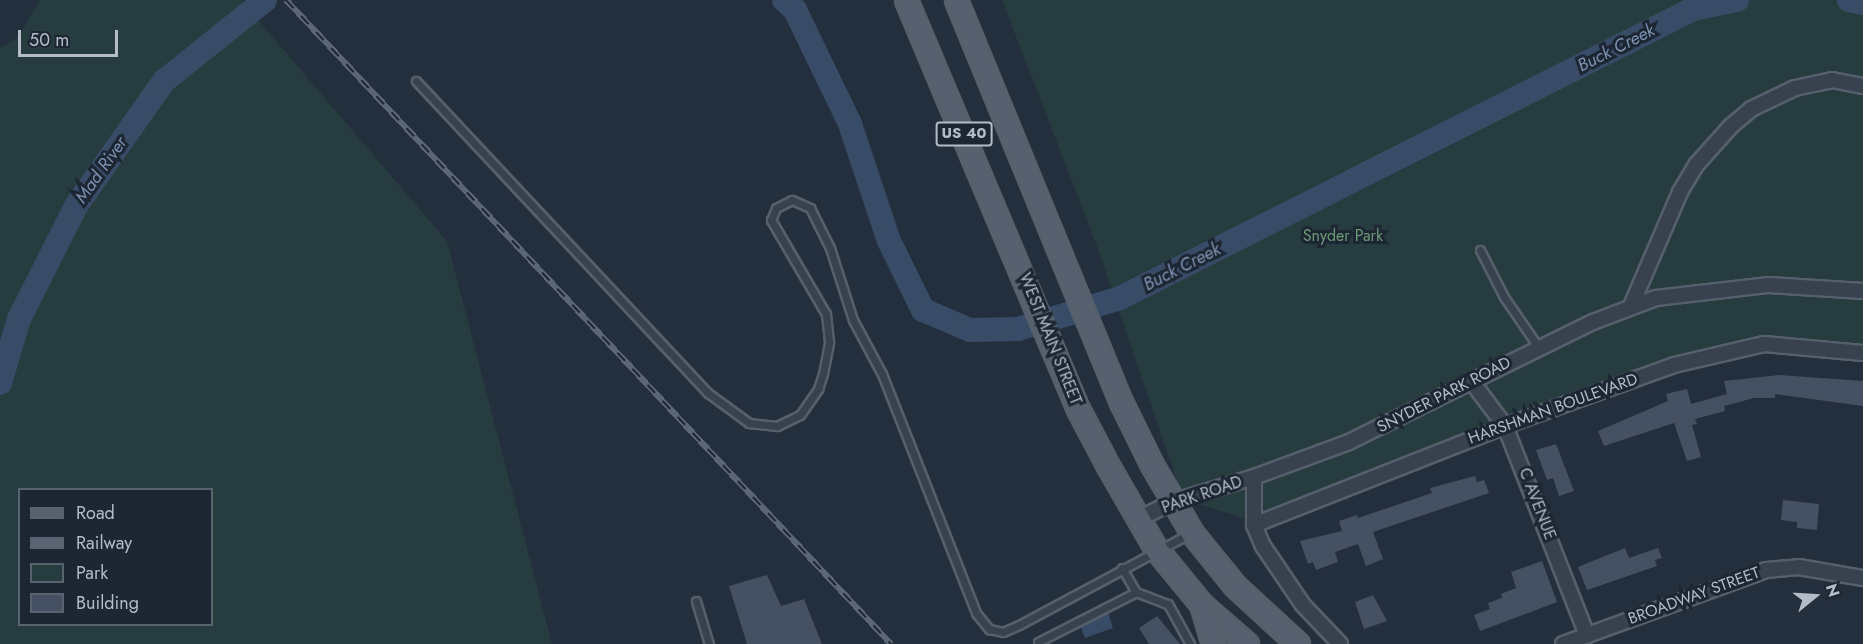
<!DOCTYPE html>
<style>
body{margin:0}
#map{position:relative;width:1863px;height:644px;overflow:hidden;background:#242f3e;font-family:Jost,sans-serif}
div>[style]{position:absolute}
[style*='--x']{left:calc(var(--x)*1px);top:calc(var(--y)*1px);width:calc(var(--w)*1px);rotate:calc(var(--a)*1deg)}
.green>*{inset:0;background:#263c3f}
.water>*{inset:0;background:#394c67}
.river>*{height:24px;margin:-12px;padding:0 12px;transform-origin:12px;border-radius:12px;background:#394c67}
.building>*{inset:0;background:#455162}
.roads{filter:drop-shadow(2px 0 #565f6c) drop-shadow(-2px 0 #565f6c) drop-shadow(0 2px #565f6c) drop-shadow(0 -2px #565f6c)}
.service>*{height:7px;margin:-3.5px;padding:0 3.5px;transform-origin:3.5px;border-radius:3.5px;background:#38414e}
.minor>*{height:14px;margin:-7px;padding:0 7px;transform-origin:7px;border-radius:7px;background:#38414e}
.primary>*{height:21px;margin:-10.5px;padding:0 10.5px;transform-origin:10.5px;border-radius:10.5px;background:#56606e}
.rail>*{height:6px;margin-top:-3px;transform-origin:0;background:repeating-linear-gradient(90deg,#1d2633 0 11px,#5a6575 0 22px);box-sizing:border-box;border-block:2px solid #5a6575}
span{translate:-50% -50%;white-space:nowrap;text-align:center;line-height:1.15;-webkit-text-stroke:6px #1d2633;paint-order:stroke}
.shield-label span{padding:2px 4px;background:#1d2633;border:2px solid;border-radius:4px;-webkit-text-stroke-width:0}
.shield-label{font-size:15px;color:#b4bcc9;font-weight:700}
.park-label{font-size:16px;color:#6b9a76}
.street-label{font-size:16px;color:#b4bcc9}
.water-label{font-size:18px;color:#7c92b1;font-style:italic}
.legend{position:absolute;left:18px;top:488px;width:195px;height:138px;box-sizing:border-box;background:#1d2633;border:2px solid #59626f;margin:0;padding:8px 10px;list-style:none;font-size:18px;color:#b4bcc9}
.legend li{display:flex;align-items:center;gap:12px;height:30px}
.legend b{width:30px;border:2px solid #59626f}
.north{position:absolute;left:1785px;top:566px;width:60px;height:60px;-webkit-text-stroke:4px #1d2633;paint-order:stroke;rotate:72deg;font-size:16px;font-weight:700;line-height:24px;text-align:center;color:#b4bcc9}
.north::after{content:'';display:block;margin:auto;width:21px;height:27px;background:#b4bcc9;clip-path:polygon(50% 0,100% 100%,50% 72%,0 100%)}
.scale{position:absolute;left:18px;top:30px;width:100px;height:27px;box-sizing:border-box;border:3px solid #b4bcc9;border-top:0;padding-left:8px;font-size:18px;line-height:21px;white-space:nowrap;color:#b4bcc9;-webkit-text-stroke:4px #1d2633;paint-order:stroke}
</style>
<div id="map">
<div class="green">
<i style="clip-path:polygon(evenodd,40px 0,241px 0,447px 241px,552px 644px,0 644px,0 48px,17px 38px,40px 0,20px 490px,212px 490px,212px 624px,20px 624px,20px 490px)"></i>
<i style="clip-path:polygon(1002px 0,1863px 0,1863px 356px,1786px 344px,1624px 382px,1256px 522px,1183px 499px,1098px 249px)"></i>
</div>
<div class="water">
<i style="clip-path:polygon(1106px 606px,1113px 628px,1085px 638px,1079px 622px)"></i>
</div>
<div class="river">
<i style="--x:784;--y:0;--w:15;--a:42"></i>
<i style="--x:795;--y:10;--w:127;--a:64.2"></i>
<i style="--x:850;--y:124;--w:123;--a:71.6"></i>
<i style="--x:889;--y:241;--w:77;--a:63.8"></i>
<i style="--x:923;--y:310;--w:51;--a:23.1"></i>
<i style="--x:970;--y:330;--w:48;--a:-1.2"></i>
<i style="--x:1018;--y:329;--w:107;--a:-16.9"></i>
<i style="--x:1120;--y:298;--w:642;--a:-26.76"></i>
<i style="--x:1693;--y:9;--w:45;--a:-11.6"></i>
<i style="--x:1849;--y:0;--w:14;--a:12"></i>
<i style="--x:0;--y:383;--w:67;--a:-73.5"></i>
<i style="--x:19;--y:319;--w:127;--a:-63.2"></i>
<i style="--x:76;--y:206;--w:153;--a:-54.9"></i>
<i style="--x:164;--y:81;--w:129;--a:-38.7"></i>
</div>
<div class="building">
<i style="clip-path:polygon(1779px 375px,1863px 381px,1863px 406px,1775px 394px,1775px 398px,1754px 398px,1724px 406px,1725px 411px,1695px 419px,1697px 424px,1692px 425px,1701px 457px,1687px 461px,1674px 423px,1604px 446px,1598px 431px,1668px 401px,1666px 394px,1687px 389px,1691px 404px,1727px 394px,1724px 381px)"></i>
<i style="clip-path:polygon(1556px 444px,1574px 491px,1559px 496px,1553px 478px,1547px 480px,1536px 450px)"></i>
<i style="clip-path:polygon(1475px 476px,1477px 482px,1484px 480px,1489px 493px,1373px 532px,1383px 559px,1366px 566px,1358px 544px,1335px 552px,1338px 562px,1316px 570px,1313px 562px,1308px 564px,1300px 541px,1342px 531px,1339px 521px,1357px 515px,1358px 518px,1432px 493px,1430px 488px)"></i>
<i style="clip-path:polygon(1783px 500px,1819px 504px,1817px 530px,1797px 528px,1797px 522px,1781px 520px)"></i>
<i style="clip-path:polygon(1625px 548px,1629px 558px,1658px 548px,1662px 558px,1655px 560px,1657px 566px,1587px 590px,1578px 567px)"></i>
<i style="clip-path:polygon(1542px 561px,1557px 602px,1480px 631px,1474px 615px,1490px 609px,1488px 603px,1502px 598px,1501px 594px,1516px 588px,1511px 572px)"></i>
<i style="clip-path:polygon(767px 575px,781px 606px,804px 599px,822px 644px,747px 644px,729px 586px)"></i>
<i style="clip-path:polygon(1373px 595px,1387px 621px,1364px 629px,1355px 602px)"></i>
<i style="clip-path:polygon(1157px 616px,1180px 644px,1149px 644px,1139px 628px)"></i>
</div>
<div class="roads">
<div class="service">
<i style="--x:416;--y:81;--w:427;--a:46.9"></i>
<i style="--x:708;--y:393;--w:51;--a:36.2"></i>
<i style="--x:749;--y:423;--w:28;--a:6"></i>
<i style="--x:777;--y:426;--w:25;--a:-26"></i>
<i style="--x:800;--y:415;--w:32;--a:-55"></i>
<i style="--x:818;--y:389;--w:16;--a:-72"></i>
<i style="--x:823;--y:374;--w:33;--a:-79"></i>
<i style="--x:829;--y:342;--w:28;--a:-96"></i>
<i style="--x:826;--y:314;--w:109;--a:-120.3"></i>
<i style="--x:771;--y:220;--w:13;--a:-67"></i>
<i style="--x:776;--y:208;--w:18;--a:-27"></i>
<i style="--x:792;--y:200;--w:20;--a:24"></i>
<i style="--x:810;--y:208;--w:45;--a:63.4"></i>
<i style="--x:830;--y:248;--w:76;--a:72.3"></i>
<i style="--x:853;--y:320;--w:61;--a:61.8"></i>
<i style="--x:882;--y:374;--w:257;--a:68.5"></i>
<i style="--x:976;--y:613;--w:21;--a:51"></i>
<i style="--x:989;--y:629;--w:14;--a:12"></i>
<i style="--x:1003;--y:632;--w:17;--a:-24"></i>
<i style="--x:1019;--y:625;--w:193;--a:-28.2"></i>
<i style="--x:1480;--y:250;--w:53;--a:62.9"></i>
<i style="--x:1504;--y:297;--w:62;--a:55.5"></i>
<i style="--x:1122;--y:568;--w:28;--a:60"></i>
<i style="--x:1136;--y:592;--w:34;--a:21"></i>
<i style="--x:1168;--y:604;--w:46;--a:61.2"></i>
<i style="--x:696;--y:601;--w:45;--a:73.2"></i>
<i style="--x:1038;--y:642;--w:110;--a:-27"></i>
</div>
<div class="minor">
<i style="--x:1631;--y:306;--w:124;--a:-66.7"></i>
<i style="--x:1680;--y:192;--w:33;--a:-59"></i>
<i style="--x:1697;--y:164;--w:51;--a:-48.2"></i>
<i style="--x:1731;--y:126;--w:26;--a:-40"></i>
<i style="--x:1751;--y:109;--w:49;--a:-25.5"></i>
<i style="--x:1795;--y:88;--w:38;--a:-12"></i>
<i style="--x:1832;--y:80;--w:32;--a:11"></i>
<i style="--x:1472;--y:382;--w:55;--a:53.1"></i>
<i style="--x:1505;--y:426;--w:225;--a:68.6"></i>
<i style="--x:1254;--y:477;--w:48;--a:90"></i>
<i style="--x:1254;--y:525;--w:23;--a:67"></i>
<i style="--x:1263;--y:546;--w:71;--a:55.9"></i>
<i style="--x:1303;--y:605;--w:54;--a:46.5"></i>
<i style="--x:1137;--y:520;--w:39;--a:-27"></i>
<i style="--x:1172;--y:502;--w:86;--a:-17"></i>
<i style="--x:1254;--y:477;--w:101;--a:-20.2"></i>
<i style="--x:1349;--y:442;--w:272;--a:-26.2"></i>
<i style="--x:1593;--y:322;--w:67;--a:-20.9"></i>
<i style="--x:1656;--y:298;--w:114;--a:-6.6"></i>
<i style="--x:1769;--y:285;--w:94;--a:3.7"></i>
<i style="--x:1254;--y:525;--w:270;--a:-21.5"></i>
<i style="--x:1505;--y:426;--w:180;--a:-19.8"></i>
<i style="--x:1674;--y:365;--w:92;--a:-13.1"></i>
<i style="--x:1764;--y:344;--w:99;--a:5.2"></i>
<i style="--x:1563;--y:644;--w:216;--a:-20"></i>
<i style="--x:1766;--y:570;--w:33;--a:-5"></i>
<i style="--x:1799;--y:567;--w:65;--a:9.8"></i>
</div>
<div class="primary">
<i style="--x:906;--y:0;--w:444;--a:67.2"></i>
<i style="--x:1078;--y:409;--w:64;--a:62.2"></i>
<i style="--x:1108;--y:466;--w:96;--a:60"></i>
<i style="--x:1156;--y:549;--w:71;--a:50.7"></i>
<i style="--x:1201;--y:604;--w:61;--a:41"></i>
<i style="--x:956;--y:0;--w:435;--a:67.7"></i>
<i style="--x:1121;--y:402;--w:70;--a:63.8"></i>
<i style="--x:1152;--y:465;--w:79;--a:59.5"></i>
<i style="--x:1192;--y:533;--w:68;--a:50.9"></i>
<i style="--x:1235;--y:586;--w:86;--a:42.6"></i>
<i style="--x:1201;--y:604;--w:42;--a:73.3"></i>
</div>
</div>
<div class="rail">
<i style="--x:286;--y:0;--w:884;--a:46.79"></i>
</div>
<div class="shield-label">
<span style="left:964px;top:134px">US 40</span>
</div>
<div class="park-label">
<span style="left:1343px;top:236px">Snyder Park</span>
</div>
<div class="street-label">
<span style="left:1050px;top:339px;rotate:68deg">WEST MAIN STREET</span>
<span style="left:1444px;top:395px;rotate:-27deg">SNYDER PARK ROAD</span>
<span style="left:1553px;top:409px;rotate:-20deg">HARSHMAN BOULEVARD</span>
<span style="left:1202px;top:495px;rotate:-19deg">PARK ROAD</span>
<span style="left:1537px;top:504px;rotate:69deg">C AVENUE</span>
<span style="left:1694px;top:596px;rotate:-20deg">BROADWAY STREET</span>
</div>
<div class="water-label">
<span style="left:1616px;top:48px;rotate:-27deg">Buck Creek</span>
<span style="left:101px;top:170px;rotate:-55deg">Mad River</span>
<span style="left:1182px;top:267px;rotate:-27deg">Buck Creek</span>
</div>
<ul class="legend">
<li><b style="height:8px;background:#56606e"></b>Road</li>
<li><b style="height:8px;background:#5a6575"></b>Railway</li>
<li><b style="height:16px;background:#263c3f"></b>Park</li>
<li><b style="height:16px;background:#455162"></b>Building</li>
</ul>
<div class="north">N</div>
<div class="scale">50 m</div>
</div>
